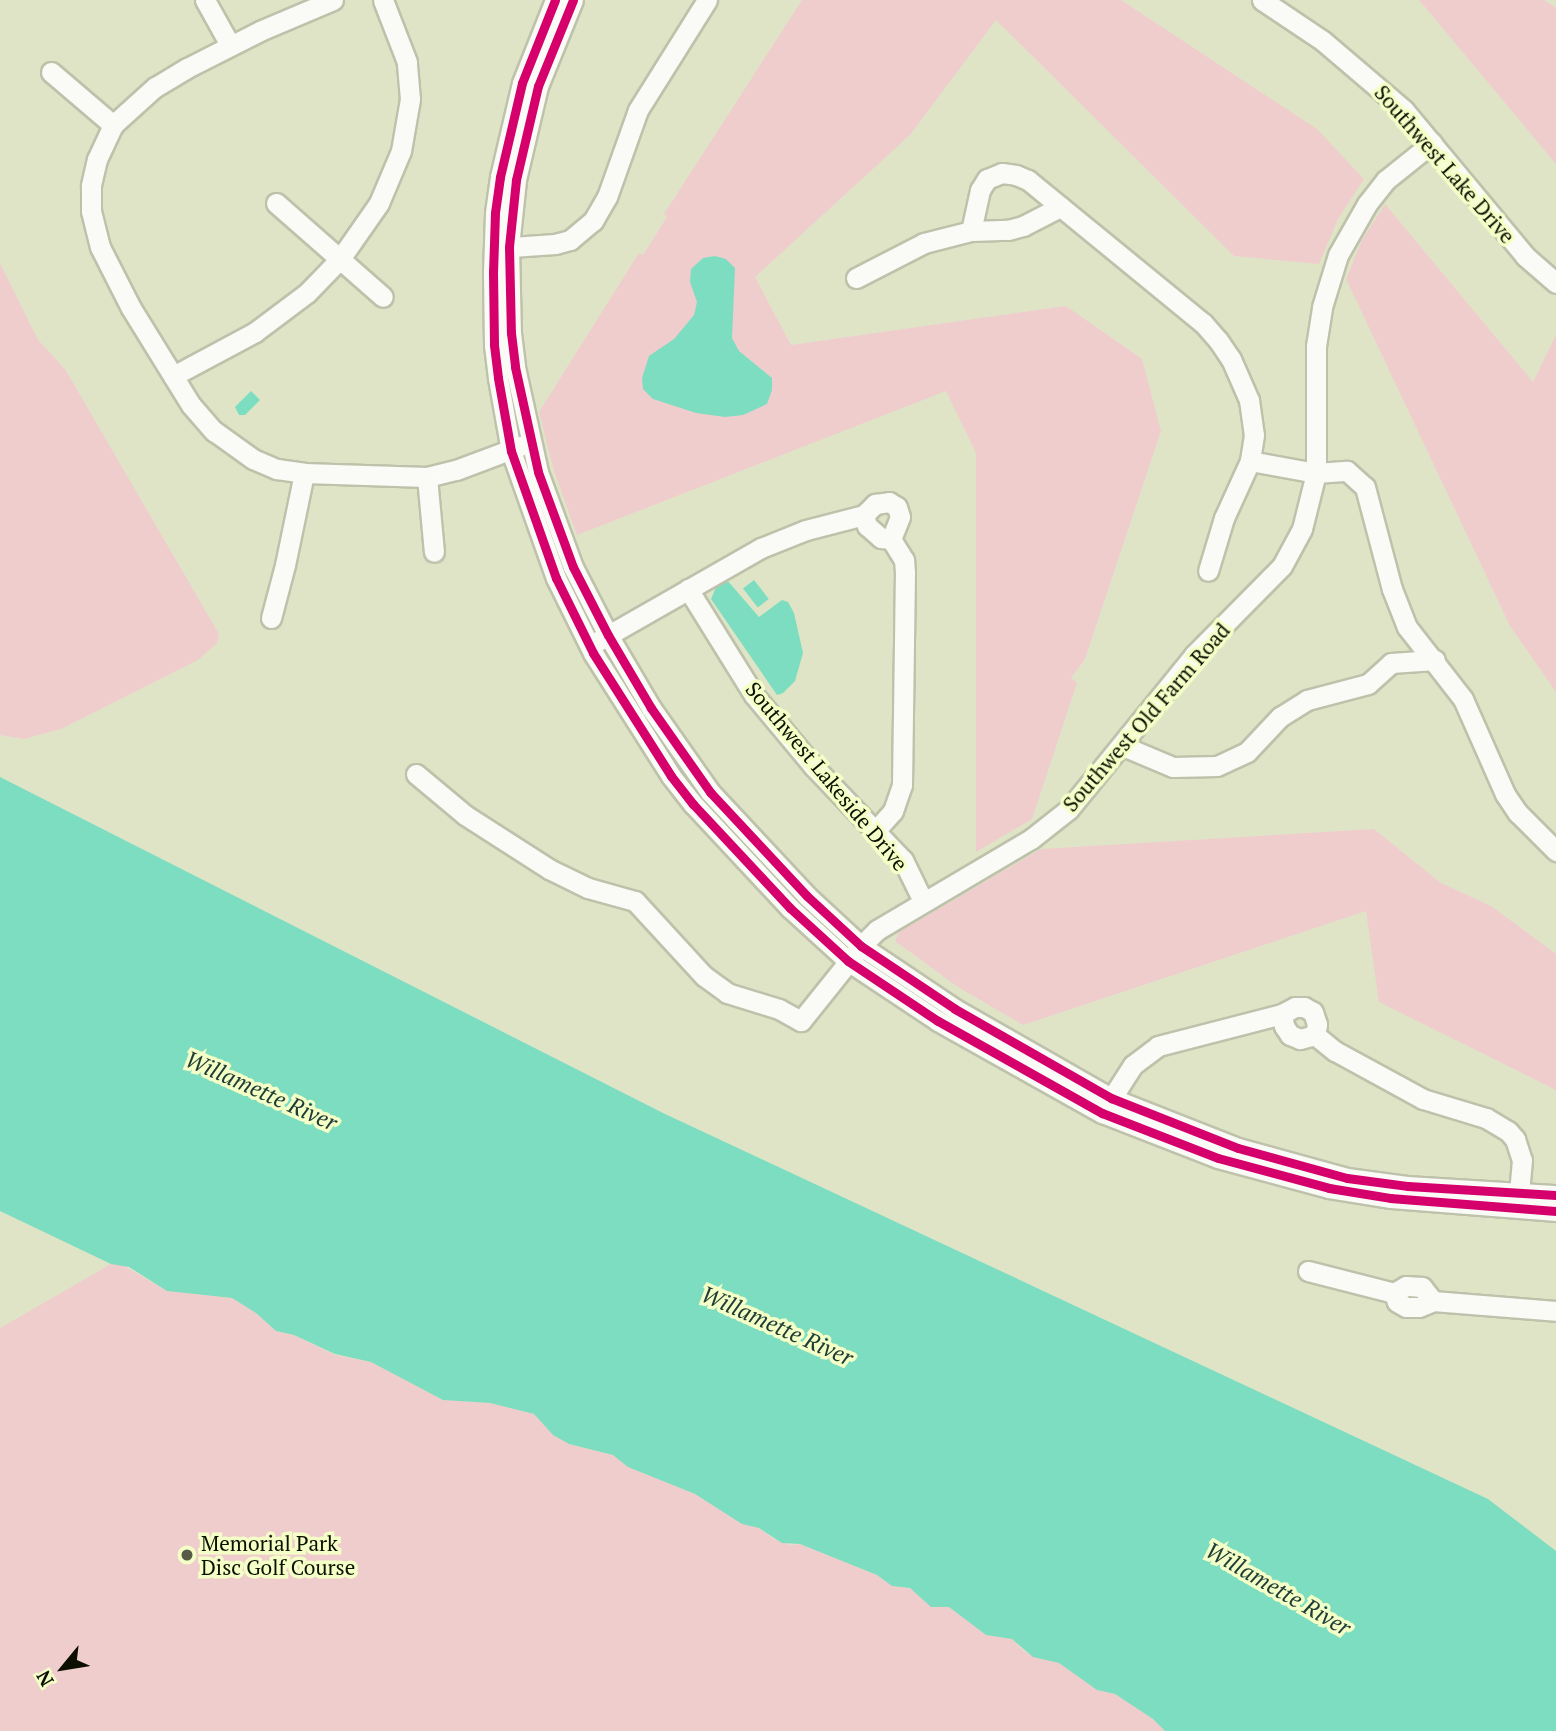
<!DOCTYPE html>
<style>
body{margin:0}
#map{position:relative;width:1556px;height:1731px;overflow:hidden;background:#dfe4c7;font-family:"PT Serif",serif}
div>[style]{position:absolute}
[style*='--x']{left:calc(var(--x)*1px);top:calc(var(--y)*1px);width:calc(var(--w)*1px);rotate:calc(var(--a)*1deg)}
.green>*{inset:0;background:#f0cdcd}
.water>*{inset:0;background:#7dddc1;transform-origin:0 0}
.roads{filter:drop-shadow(2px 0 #bec2aa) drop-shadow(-2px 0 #bec2aa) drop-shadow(0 2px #bec2aa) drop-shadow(0 -2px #bec2aa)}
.minor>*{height:19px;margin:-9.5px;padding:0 9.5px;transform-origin:9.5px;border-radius:9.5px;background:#fafbf7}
.cycleway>*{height:9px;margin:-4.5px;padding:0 4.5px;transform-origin:4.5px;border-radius:4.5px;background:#d6006c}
.dots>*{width:19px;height:19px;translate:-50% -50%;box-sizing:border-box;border:4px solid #f4ffc7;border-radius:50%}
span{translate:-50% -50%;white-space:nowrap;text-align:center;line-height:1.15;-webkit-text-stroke:7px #f4ffc7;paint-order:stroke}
.street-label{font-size:21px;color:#0d0f00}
.poi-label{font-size:21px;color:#0d0f00}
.left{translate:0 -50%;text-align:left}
.water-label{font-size:23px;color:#1e3b34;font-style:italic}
.north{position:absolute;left:28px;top:1633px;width:70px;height:70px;-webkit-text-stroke:5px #f4ffc7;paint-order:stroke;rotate:240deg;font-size:19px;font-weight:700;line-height:28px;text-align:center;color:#0d0f00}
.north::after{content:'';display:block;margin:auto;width:24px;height:32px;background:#0d0f00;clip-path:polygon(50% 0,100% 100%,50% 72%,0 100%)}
</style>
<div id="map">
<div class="green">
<i style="clip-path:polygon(802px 0,1121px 0,1317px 129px,1364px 179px,1338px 219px,1319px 264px,1234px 256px,996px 20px,910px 135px,755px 277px,791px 345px,1066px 306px,1142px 359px,1161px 431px,1085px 659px,1071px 678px,1077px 683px,1032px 819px,976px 852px,976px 453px,946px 391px,577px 535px,554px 471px,539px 412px,639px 253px,643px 255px,667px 217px,664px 214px)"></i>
<i style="clip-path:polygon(1419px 0,1544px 0,1556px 8px,1556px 164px)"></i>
<i style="clip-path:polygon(1385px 204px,1533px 382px,1556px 335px,1556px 692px,1510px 626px,1346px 279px,1362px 240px)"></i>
<i style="clip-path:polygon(0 263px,38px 340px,65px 369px,219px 634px,217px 643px,198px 660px,61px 729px,24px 739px,0 735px)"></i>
<i style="clip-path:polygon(1374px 829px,1441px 883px,1491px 906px,1556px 954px,1556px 1090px,1379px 1002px,1366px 911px,1023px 1025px,958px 987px,895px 941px,899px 932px,1041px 849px)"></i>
<i style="clip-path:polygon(119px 1263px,167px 1291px,232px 1298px,256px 1313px,276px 1331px,294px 1335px,335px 1355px,371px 1362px,443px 1400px,490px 1403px,534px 1414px,553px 1435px,569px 1444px,613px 1455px,628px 1467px,695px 1494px,742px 1524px,759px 1528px,774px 1539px,791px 1545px,800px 1544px,877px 1575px,892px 1586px,910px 1588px,931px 1606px,949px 1607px,986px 1635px,1012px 1639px,1025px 1652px,1059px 1663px,1097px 1690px,1115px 1694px,1153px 1719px,1165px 1731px,0 1731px,0 1328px,111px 1264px)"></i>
</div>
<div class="water">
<i style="clip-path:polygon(715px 256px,726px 259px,735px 268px,732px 338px,739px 351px,772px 378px,772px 390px,767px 404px,743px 415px,725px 417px,696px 413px,653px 399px,643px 389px,642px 378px,649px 356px,674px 339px,694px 315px,697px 302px,690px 282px,691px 269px,703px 258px)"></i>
<i style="clip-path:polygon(251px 391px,260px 400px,245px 415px,239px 415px,235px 407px)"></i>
<i style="clip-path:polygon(727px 580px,759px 617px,782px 600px,788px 602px,794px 613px,803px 653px,795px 681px,783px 693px,777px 695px,711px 599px,717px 585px)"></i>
<i style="left:754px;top:580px;width:24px;height:14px;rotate:52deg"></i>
<i style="clip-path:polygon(0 777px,663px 1113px,1488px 1499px,1556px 1551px,1556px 1731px,1165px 1731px,1153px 1719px,1115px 1694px,1097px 1690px,1059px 1663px,1033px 1657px,1012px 1639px,986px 1635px,949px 1607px,931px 1607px,910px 1588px,892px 1586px,877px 1575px,800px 1544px,782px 1543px,759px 1528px,742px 1524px,695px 1494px,628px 1467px,613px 1455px,569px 1444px,553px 1435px,534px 1414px,490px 1403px,443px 1400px,371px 1362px,335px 1354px,294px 1335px,276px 1331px,256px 1313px,232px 1298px,167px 1291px,129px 1267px,111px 1264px,0 1211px)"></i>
</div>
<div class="roads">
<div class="minor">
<i style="--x:205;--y:0;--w:51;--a:60.9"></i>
<i style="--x:333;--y:0;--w:79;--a:157"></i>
<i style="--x:260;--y:31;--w:82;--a:153.1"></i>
<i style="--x:187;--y:68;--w:37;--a:149"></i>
<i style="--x:155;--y:87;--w:57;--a:137.9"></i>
<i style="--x:113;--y:125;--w:38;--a:115"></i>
<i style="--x:97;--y:159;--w:28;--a:103"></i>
<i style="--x:91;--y:186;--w:25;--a:90"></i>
<i style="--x:91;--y:211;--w:37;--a:76"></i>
<i style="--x:100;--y:247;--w:68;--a:63.1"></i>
<i style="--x:131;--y:308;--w:114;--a:58.3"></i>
<i style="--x:191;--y:405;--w:35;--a:49"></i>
<i style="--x:214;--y:431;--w:48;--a:35.7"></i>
<i style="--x:253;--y:459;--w:26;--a:23"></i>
<i style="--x:277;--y:469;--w:27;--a:8"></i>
<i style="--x:304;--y:473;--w:123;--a:1.9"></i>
<i style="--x:427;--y:477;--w:30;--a:-14"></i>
<i style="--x:456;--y:470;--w:68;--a:-20.6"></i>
<i style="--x:555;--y:0;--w:89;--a:111.7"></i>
<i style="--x:522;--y:83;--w:97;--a:103.2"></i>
<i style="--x:500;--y:177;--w:36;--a:98"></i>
<i style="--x:495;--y:213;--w:59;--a:91.9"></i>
<i style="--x:493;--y:272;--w:73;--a:89.2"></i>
<i style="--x:494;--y:345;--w:33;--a:83"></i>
<i style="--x:498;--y:378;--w:74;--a:79.9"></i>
<i style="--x:511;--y:451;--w:135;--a:70.5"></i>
<i style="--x:556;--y:578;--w:84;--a:63.7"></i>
<i style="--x:593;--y:653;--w:146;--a:57.6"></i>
<i style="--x:671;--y:776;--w:36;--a:52"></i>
<i style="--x:693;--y:804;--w:142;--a:47"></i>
<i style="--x:790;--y:908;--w:79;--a:42.4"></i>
<i style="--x:848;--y:961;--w:108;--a:33.7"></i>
<i style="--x:938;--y:1021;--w:188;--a:29.3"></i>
<i style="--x:1102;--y:1113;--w:124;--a:21.2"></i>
<i style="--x:1218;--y:1158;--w:115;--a:15.1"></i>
<i style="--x:1329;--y:1188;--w:63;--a:9.2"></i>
<i style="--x:1391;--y:1198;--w:166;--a:4.5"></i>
<i style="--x:573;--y:0;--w:93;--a:112.1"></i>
<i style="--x:538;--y:86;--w:97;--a:103.2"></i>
<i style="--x:516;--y:180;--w:67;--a:96"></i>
<i style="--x:509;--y:247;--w:86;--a:88.7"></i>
<i style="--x:511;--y:333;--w:34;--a:83"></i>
<i style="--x:515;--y:367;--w:107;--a:77.6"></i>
<i style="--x:538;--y:472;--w:101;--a:69.8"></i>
<i style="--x:573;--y:567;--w:76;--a:62.8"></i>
<i style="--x:608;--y:635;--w:85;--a:59.5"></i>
<i style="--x:651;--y:708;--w:103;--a:54.9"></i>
<i style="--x:710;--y:792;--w:142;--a:47"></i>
<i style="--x:807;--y:896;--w:74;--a:42.8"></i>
<i style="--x:861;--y:946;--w:113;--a:33.8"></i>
<i style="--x:955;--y:1009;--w:180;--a:29.7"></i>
<i style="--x:1111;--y:1098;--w:136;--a:21.5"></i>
<i style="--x:1238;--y:1148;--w:113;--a:15.4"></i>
<i style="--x:1347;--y:1178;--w:62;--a:7.5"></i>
<i style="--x:1408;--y:1186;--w:148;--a:3.5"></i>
<i style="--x:1262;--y:0;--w:73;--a:33.9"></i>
<i style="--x:1323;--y:41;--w:106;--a:40.4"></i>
<i style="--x:1404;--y:110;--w:190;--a:50.3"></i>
<i style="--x:1525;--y:256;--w:41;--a:41.1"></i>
<i style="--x:51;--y:72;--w:82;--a:40.5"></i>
<i style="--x:276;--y:203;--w:142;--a:41.3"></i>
<i style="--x:971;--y:231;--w:42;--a:-77.6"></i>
<i style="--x:980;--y:190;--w:13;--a:-58"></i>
<i style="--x:987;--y:179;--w:16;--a:-22"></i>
<i style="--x:1002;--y:173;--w:14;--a:8"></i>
<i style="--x:1016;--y:175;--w:13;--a:23"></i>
<i style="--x:1028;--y:180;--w:226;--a:39.3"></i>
<i style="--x:1203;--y:323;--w:23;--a:49"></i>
<i style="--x:1218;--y:340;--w:23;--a:56"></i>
<i style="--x:1231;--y:359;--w:45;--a:66.3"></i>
<i style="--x:1249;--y:400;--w:35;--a:82"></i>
<i style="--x:1254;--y:435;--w:26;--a:99"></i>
<i style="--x:1250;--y:461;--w:63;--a:114.5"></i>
<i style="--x:1224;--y:518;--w:55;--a:106.8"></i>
<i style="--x:497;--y:248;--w:58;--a:-3.9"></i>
<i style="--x:555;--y:244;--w:16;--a:-15"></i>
<i style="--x:570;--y:240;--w:30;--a:-40"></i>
<i style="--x:593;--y:221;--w:28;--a:-60"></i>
<i style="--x:607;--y:197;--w:92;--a:-70.4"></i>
<i style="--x:638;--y:110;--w:130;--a:-57.9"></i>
<i style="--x:856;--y:278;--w:76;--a:-27.2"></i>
<i style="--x:924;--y:243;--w:49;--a:-14.3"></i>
<i style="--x:971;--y:231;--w:37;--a:-2"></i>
<i style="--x:1008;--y:230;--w:16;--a:-15"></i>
<i style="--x:1023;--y:226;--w:42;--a:-27.2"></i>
<i style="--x:173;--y:376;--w:93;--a:-28.2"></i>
<i style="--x:255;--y:332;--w:65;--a:-36.9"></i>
<i style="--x:307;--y:293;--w:47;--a:-45.9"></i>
<i style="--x:340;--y:259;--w:68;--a:-55.1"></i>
<i style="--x:379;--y:203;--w:56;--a:-67.1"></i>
<i style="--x:401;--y:151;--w:53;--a:-80.2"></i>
<i style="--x:410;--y:99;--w:37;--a:-95"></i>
<i style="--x:407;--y:62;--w:66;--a:-111.2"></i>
<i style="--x:1250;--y:461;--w:67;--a:10.3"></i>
<i style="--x:1316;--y:473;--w:31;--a:-4"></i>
<i style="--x:1347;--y:471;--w:24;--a:42"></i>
<i style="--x:1365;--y:487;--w:106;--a:75.2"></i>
<i style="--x:1392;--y:589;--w:41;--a:68.5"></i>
<i style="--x:1407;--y:627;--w:91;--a:52.1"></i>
<i style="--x:1463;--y:699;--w:104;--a:66.1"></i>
<i style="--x:1505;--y:794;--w:23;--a:56"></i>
<i style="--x:1518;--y:813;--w:54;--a:45"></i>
<i style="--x:427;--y:477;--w:75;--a:84.7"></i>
<i style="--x:688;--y:589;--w:125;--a:58.1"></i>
<i style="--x:754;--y:695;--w:94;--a:50.2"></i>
<i style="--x:814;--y:767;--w:129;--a:46.3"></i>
<i style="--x:903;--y:860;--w:46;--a:64"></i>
<i style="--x:271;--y:618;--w:55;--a:-75.2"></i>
<i style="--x:285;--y:565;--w:94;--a:-78.3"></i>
<i style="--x:598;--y:641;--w:188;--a:-29.7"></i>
<i style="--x:761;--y:548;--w:48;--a:-21.8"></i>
<i style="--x:806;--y:530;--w:60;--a:-14.5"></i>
<i style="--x:1123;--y:746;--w:54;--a:22.8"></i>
<i style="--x:1173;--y:767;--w:44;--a:-1.3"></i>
<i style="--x:1217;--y:766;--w:33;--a:-25"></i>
<i style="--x:1247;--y:752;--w:48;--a:-46.7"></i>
<i style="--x:1280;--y:717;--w:32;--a:-32"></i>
<i style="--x:1307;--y:700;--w:63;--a:-14.7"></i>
<i style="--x:1368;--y:684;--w:31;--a:-42"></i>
<i style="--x:1391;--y:663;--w:44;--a:-3.9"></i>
<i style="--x:416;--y:774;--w:64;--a:39.9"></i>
<i style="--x:465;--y:815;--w:100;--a:32.7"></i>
<i style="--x:549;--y:869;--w:43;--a:26"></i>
<i style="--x:588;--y:888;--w:49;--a:15.5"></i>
<i style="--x:635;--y:901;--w:102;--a:47.4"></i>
<i style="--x:704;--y:976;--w:29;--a:36"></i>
<i style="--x:727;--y:993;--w:54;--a:17.1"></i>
<i style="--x:779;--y:1009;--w:25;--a:29"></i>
<i style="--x:801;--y:1021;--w:96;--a:-51.3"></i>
<i style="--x:861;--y:946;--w:23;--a:-45"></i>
<i style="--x:877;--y:930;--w:179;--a:-30.6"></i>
<i style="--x:1031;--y:839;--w:48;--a:-38.3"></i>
<i style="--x:1069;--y:809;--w:198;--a:-50.9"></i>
<i style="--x:1194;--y:655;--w:125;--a:-45.3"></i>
<i style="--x:1282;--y:566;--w:42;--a:-61.6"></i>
<i style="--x:1302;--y:529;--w:58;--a:-76"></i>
<i style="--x:1316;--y:473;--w:127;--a:-90"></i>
<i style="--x:1316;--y:346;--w:39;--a:-81"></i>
<i style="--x:1322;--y:307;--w:54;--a:-72.9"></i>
<i style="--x:1338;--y:255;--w:59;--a:-60.4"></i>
<i style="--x:1367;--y:204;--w:31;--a:-52"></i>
<i style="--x:1386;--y:180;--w:59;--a:-38.8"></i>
<i style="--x:876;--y:830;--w:25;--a:-48"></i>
<i style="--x:893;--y:811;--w:28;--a:-71"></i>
<i style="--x:902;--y:785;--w:212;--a:-89.2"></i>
<i style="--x:905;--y:573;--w:13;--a:-94"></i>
<i style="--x:904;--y:560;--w:25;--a:-122"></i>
<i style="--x:891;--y:539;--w:10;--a:-174"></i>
<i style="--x:881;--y:538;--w:18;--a:-139"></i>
<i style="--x:867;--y:526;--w:11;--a:-105"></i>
<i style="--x:864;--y:515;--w:16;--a:-45"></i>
<i style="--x:875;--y:504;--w:14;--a:-8"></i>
<i style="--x:889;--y:502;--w:9;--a:32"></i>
<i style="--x:897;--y:507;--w:10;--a:73"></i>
<i style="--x:900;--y:517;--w:24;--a:112"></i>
<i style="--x:1315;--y:1035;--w:26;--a:39"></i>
<i style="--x:1335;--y:1051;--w:100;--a:28.6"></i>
<i style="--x:1423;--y:1099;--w:66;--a:16.8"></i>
<i style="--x:1486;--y:1118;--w:26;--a:31"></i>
<i style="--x:1508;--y:1131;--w:11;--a:49"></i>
<i style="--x:1515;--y:1139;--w:22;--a:72"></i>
<i style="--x:1522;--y:1160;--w:44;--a:95.2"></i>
<i style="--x:1106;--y:1107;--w:50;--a:-57.3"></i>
<i style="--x:1133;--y:1065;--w:31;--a:-37"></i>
<i style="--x:1158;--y:1046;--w:128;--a:-14.5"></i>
<i style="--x:1282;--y:1014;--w:15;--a:-28"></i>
<i style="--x:1295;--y:1007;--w:9;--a:0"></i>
<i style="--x:1304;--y:1007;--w:10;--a:29"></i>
<i style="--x:1313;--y:1012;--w:13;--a:72"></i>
<i style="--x:1317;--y:1024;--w:11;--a:100"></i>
<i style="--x:1315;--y:1035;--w:16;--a:165"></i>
<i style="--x:1300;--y:1039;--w:11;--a:-158"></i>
<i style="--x:1290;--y:1035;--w:11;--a:-124"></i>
<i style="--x:1284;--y:1026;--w:12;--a:-99"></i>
<i style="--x:1308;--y:1271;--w:89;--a:14.3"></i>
<i style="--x:1433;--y:1301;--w:18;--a:-128"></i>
<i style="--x:1422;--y:1287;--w:16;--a:-176"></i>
<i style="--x:1406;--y:1286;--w:14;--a:150"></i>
<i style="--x:1394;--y:1293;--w:9;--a:72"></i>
<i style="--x:1397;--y:1302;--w:10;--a:29"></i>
<i style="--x:1406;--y:1307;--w:13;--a:0"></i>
<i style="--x:1419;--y:1307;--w:15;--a:-23"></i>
<i style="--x:1433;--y:1301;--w:123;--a:4.6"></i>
</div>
</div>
<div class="cycleway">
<i style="--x:555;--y:0;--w:89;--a:111.7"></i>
<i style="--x:522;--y:83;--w:97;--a:103.2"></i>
<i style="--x:500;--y:177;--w:36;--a:98"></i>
<i style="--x:495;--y:213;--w:59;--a:91.9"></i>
<i style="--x:493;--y:272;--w:73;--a:89.2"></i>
<i style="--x:494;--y:345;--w:33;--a:83"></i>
<i style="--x:498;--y:378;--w:74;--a:79.9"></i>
<i style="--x:511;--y:451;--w:135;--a:70.5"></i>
<i style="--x:556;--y:578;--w:84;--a:63.7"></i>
<i style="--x:593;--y:653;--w:146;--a:57.6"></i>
<i style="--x:671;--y:776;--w:36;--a:52"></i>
<i style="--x:693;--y:804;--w:142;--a:47"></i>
<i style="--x:790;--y:908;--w:79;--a:42.4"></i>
<i style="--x:848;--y:961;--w:108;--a:33.7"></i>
<i style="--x:938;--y:1021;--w:188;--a:29.3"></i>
<i style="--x:1102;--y:1113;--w:124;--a:21.2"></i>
<i style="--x:1218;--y:1158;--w:115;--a:15.1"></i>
<i style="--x:1329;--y:1188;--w:63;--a:9.2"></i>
<i style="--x:1391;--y:1198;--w:166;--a:4.5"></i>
<i style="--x:573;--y:0;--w:93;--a:112.1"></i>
<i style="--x:538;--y:86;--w:97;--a:103.2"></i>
<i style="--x:516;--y:180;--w:67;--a:96"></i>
<i style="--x:509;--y:247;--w:86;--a:88.7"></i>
<i style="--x:511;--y:333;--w:34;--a:83"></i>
<i style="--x:515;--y:367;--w:107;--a:77.6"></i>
<i style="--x:538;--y:472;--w:101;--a:69.8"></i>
<i style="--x:573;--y:567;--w:76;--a:62.8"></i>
<i style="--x:608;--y:635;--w:85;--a:59.5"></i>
<i style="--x:651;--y:708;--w:103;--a:54.9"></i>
<i style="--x:710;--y:792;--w:142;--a:47"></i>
<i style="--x:807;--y:896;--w:74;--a:42.8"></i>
<i style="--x:861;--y:946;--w:113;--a:33.8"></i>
<i style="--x:955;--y:1009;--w:180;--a:29.7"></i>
<i style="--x:1111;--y:1098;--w:136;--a:21.5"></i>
<i style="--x:1238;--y:1148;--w:113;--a:15.4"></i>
<i style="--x:1347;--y:1178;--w:62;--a:7.5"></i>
<i style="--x:1408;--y:1186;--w:148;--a:3.5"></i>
</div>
<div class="dots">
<i style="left:187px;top:1555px;background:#565a46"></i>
</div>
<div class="street-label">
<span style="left:1445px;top:164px;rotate:49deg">Southwest Lake Drive</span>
<span style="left:1146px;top:717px;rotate:-49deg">Southwest Old Farm Road</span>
<span style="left:827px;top:776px;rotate:50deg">Southwest Lakeside Drive</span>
</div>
<div class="poi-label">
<span class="left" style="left:201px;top:1555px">Memorial Park<br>Disc Golf Course</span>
</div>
<div class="water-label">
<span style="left:261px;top:1091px;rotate:24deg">Willamette River</span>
<span style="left:777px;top:1326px;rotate:24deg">Willamette River</span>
<span style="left:1278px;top:1589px;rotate:30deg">Willamette River</span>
</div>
<div class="north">N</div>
</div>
